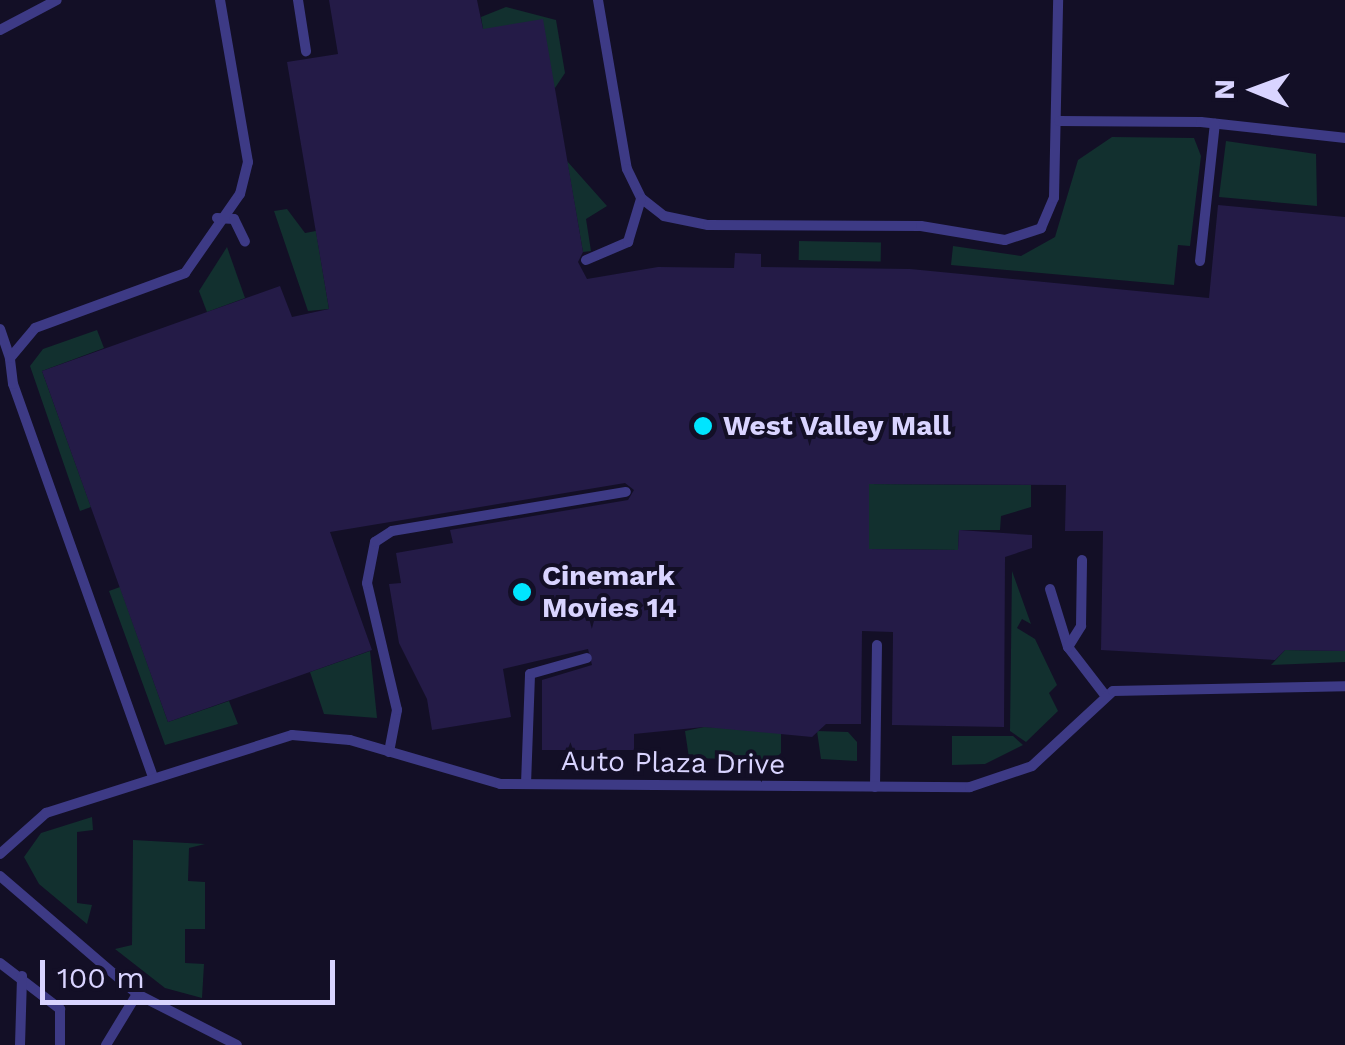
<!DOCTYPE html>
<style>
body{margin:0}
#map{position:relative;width:1345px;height:1045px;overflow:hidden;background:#130f26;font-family:"Work Sans",sans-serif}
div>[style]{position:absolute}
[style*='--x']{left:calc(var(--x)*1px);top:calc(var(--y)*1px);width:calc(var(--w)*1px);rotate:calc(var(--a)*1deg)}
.green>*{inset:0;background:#12302f;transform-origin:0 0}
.building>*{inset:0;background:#241b47}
.service>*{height:10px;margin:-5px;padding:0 5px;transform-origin:5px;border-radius:5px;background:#3d3a85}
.dots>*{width:28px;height:28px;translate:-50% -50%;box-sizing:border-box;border:5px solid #130f26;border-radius:50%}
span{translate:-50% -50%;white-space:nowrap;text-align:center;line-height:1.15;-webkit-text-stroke:8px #130f26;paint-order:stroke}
.poi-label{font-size:28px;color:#d9d4ff;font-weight:700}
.left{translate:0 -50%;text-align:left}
.street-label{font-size:28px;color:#d9d4ff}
.north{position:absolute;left:1205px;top:40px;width:100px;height:100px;-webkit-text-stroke:8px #130f26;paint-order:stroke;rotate:271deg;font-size:28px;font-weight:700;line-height:40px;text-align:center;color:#d9d4ff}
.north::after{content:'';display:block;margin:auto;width:35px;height:45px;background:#d9d4ff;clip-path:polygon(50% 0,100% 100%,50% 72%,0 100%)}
.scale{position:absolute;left:40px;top:960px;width:295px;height:45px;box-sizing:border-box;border:5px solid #d9d4ff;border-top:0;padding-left:12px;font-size:30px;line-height:35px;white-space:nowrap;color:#d9d4ff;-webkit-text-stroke:8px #130f26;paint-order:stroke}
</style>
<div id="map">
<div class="green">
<i style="clip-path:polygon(506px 7px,556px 20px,565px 73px,555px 88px,483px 29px,481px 17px)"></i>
<i style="clip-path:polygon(1112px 137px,1194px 138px,1201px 156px,1190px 246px,1178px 245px,1174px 285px,951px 265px,953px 246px,1021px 256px,1055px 237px,1078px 160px)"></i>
<i style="clip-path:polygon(1226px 141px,1316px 154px,1317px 206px,1219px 197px)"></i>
<i style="clip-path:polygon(567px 161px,607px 206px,586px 219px,591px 251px,583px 252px)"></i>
<i style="clip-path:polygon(287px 209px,305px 233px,316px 231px,329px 309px,308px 311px,274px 211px)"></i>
<i style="left:799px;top:241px;width:82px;height:19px;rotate:1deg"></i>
<i style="clip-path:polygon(227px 247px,245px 298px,207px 312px,199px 291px)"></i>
<i style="clip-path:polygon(97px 330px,104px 348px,42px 371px,91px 507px,80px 511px,30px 366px,43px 349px)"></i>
<i style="clip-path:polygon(869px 484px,1031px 485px,1031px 507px,1001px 516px,1000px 530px,959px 530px,958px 550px,869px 549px)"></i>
<i style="clip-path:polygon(1012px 571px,1031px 624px,1022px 619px,1017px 628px,1035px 639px,1057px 685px,1049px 693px,1058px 711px,1026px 742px,1010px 731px)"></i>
<i style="clip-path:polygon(120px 587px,168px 722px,229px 701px,238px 724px,165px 745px,109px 591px)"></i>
<i style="clip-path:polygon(1285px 650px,1345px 651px,1345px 662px,1271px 665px)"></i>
<i style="clip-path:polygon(370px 651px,377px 718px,324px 714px,310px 672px)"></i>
<i style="clip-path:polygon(704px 727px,781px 730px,781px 753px,773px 760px,689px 758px,685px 731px)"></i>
<i style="clip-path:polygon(817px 731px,848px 732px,857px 742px,857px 761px,821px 759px)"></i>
<i style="clip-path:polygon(952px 736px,1013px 736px,1023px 745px,985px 764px,952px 765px)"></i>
<i style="clip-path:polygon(92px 817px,93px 830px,77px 832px,77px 903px,92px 905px,87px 924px,39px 884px,24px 857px,41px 833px)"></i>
<i style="clip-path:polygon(133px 840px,205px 844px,189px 848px,188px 881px,205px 882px,205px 929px,185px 929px,185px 963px,204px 964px,202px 998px,165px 988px,115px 949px,132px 945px)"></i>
</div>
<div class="building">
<i style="clip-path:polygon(329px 0,477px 0,483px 29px,543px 19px,583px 252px,578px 262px,587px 279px,658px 267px,734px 268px,735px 253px,761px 254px,761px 267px,910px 269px,1209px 298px,1218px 205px,1345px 217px,1345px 651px,1285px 650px,1275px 660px,1101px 650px,1103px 531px,1065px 531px,1066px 485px,869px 484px,869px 549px,958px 550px,959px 530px,1032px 535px,1032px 548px,1005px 557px,1004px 727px,892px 725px,893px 632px,862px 631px,861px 724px,826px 724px,812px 737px,704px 727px,634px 734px,634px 750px,542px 750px,542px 680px,592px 665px,588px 649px,503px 669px,511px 717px,432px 730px,427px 699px,399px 643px,389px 584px,401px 583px,396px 553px,453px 543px,450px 530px,628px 500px,634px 490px,625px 483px,330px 532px,372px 650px,168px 722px,42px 371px,280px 286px,292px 317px,329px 309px,287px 62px,338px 54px)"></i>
</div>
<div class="service">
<i style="--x:298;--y:0;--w:52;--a:81.1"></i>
<i style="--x:598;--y:0;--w:171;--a:80.3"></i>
<i style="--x:627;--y:169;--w:32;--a:64"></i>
<i style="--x:641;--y:198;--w:29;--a:38"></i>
<i style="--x:664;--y:216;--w:45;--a:11.6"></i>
<i style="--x:708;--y:225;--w:213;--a:0.3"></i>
<i style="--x:921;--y:226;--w:85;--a:9.5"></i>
<i style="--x:1005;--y:240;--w:38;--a:-18"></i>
<i style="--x:1041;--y:228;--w:33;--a:-67"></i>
<i style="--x:1054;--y:198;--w:198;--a:-88.8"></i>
<i style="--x:0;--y:30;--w:64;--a:-27.8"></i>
<i style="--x:1059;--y:121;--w:142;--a:0.4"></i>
<i style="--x:1201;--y:122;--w:145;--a:6.3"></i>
<i style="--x:217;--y:218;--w:17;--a:3"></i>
<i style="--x:234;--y:219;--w:25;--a:64"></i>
<i style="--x:586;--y:260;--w:46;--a:-23.2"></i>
<i style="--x:628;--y:242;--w:45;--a:-73.2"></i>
<i style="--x:1200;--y:261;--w:138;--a:-83.8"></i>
<i style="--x:0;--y:329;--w:31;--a:71"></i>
<i style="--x:1050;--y:589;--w:61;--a:72.8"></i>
<i style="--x:1068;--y:647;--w:61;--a:52.4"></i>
<i style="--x:1068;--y:647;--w:25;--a:-58"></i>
<i style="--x:1081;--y:626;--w:66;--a:-89.1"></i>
<i style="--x:389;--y:752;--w:43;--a:-79.2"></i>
<i style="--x:397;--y:710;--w:130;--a:-103.3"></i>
<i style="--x:367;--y:583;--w:42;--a:-79"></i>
<i style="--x:375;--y:542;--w:20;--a:-33"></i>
<i style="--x:392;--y:531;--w:237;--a:-9.5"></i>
<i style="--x:153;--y:777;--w:417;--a:-109.6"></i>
<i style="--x:13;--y:384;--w:26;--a:-97"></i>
<i style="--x:10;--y:358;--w:39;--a:-50"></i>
<i style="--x:35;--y:328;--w:160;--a:-20.1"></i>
<i style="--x:185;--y:273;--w:96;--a:-55.2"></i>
<i style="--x:240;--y:194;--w:33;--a:-76"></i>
<i style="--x:248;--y:162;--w:164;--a:-99.8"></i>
<i style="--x:526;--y:784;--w:110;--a:-87.9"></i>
<i style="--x:530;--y:674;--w:59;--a:-15.7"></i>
<i style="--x:875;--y:787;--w:142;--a:-89.2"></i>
<i style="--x:0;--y:854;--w:62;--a:-41.7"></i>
<i style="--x:46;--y:813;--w:258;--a:-17.6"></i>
<i style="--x:292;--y:735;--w:58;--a:4.9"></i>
<i style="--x:350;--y:740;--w:156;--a:16.3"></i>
<i style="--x:500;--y:784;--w:470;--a:0.4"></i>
<i style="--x:970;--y:787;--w:65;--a:-18.7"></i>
<i style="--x:1032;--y:766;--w:110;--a:-42.8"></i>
<i style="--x:1113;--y:691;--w:232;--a:-1.2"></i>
<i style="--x:0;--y:876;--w:181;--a:40.7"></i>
<i style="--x:137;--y:994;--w:112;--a:27"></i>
<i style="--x:0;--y:963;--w:76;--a:37.5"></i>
<i style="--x:60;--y:1009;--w:36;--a:90"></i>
<i style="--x:20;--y:1045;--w:69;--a:-88.3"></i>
<i style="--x:106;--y:1045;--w:60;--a:-58.7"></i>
</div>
<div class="dots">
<i style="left:703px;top:426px;background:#00e5ff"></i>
<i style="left:522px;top:592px;background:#00e5ff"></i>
</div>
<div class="poi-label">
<span class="left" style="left:723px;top:426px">West Valley Mall</span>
<span class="left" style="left:542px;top:592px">Cinemark<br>Movies 14</span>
</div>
<div class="street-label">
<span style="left:673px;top:763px;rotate:1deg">Auto Plaza Drive</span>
</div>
<div class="north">N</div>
<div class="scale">100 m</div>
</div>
